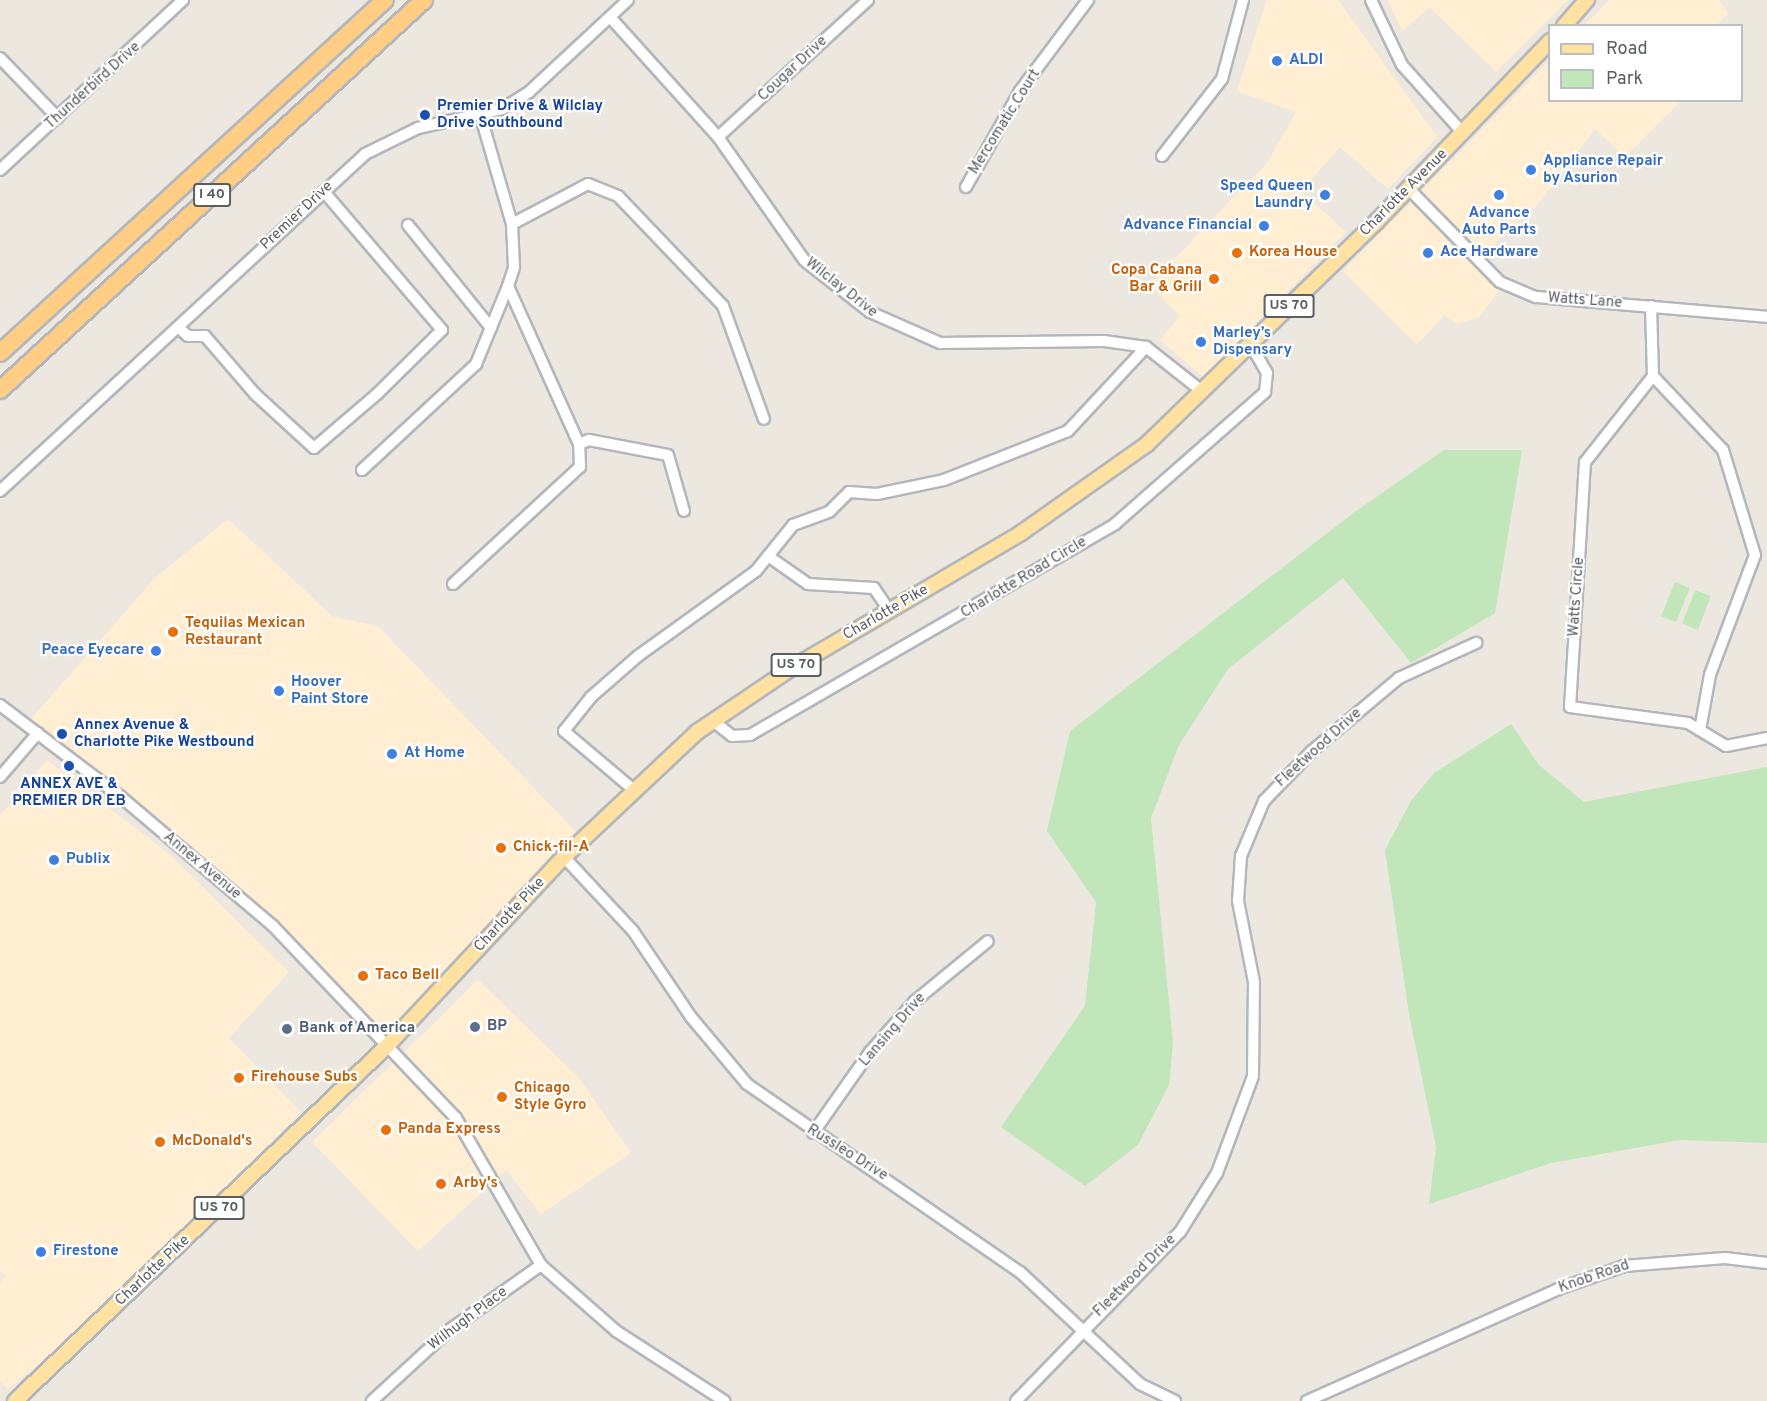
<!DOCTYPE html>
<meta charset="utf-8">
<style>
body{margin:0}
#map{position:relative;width:1767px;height:1401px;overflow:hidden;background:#ede8df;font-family:Overpass,sans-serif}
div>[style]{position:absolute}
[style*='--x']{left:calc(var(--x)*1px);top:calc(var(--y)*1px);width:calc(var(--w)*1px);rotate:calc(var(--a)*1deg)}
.commercial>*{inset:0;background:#ffeed2}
.green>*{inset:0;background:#c0e6ba;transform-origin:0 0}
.roads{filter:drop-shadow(2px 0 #b3b7bb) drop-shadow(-2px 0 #b3b7bb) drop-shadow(0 2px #b3b7bb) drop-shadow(0 -2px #b3b7bb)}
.minor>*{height:10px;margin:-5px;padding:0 5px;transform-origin:5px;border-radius:5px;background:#fff}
.major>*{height:14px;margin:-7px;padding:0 7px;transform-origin:7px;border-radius:7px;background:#ffe2a2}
.highway>*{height:16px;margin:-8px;padding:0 8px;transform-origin:8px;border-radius:8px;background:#ffce84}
.dots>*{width:16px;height:16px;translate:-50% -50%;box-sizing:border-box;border:3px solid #fff;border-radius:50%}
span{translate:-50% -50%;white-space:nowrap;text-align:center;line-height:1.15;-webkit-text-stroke:4.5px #fff;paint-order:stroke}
.shield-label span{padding:2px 4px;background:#fff;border:2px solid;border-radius:4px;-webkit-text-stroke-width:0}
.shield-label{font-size:14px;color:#585e61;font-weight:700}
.shop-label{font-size:15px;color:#366cbe;font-weight:700}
.left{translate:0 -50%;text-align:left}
.right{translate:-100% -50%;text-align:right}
.street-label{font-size:15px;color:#585e61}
.transit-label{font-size:15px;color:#164399;font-weight:700}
.food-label{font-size:15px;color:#c56008;font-weight:700}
.service-label{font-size:15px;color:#4e5e75;font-weight:700}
.legend{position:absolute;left:1548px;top:24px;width:195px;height:78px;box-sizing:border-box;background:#fff;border:2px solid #bcbfc0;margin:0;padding:8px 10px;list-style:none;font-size:18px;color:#585e61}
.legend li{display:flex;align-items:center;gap:12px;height:30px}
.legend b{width:30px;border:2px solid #bcbfc0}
</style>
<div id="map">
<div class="commercial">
<i style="clip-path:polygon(1267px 0,1338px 0,1437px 137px,1388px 189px,1340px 147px,1301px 191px,1346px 232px,1203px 377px,1160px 340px,1180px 316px,1149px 285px,1267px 163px,1296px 112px,1237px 91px)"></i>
<i style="clip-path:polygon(1388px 0,1568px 0,1496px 72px,1430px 7px,1402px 31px)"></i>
<i style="clip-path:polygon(1610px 0,1719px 0,1728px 13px,1717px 25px,1584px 25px)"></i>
<i style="clip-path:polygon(1549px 61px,1550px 100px,1681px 101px,1625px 157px,1595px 129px,1539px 203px,1472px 264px,1499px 290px,1479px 317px,1456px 324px,1444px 315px,1417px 345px,1343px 271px)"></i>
<i style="clip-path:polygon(228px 519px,333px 617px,378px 626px,578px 834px,385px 1034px,213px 865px,30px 720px,156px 577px)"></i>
<i style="clip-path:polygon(47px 760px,170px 855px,289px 972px,229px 1038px,301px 1112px,85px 1327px,8px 1389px,0 1381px,0 1282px,6px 1276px,0 1271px,0 816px)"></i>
<i style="clip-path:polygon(478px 980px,579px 1078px,631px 1153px,541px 1214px,506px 1170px,418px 1251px,312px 1142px)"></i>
</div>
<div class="green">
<i style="clip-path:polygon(1444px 450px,1522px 450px,1495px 613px,1411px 663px,1343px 578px,1228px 669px,1179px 745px,1151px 818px,1173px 1043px,1169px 1085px,1138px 1145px,1085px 1186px,1001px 1127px,1085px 1006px,1096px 902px,1047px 831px,1070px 731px,1356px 511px)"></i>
<i style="left:1675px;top:582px;width:16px;height:37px;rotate:22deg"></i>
<i style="left:1695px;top:590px;width:17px;height:36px;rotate:21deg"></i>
<i style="clip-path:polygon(1511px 724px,1539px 765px,1584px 802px,1767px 767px,1767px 1143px,1680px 1140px,1551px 1163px,1429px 1204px,1436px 1147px,1409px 1014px,1385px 850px,1411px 801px,1434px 773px)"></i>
</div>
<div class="roads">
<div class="minor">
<i style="--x:1371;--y:0;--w:72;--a:64.5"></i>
<i style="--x:1402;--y:65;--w:91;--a:48.1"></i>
<i style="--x:610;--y:17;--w:161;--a:48"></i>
<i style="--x:718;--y:137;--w:150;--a:55"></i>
<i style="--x:804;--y:260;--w:84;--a:38.2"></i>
<i style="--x:870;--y:312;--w:77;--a:23.9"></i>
<i style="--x:940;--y:343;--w:164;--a:-0.7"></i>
<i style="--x:1104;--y:341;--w:42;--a:8.1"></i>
<i style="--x:1146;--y:347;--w:73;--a:38.3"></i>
<i style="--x:0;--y:58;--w:83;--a:46"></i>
<i style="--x:718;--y:137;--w:203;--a:-42.4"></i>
<i style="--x:1162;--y:156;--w:98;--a:-52.1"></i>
<i style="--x:1222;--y:79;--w:82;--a:-75.1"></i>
<i style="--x:0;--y:170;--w:250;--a:-42.9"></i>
<i style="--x:966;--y:187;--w:110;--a:-60.6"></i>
<i style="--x:1020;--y:91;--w:114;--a:-53.2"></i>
<i style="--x:1409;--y:189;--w:130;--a:45.6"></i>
<i style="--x:1500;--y:282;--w:39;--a:23"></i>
<i style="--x:1536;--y:297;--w:232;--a:4.9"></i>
<i style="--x:512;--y:224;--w:86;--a:-27.8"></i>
<i style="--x:588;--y:184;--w:32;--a:22"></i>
<i style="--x:618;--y:196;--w:152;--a:46.3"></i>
<i style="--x:723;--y:306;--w:120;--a:70.1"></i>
<i style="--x:408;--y:225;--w:132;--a:51.1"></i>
<i style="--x:1651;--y:306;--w:70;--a:88.4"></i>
<i style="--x:1653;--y:376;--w:110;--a:128.3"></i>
<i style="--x:1585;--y:462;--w:245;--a:93.5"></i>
<i style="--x:1570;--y:707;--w:119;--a:7.7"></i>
<i style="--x:1688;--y:723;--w:44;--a:31.2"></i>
<i style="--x:1726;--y:746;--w:42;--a:-11"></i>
<i style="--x:178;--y:327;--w:13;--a:42"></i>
<i style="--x:188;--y:336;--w:17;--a:0"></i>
<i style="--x:205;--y:336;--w:77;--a:49.2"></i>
<i style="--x:255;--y:394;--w:80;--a:42.5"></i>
<i style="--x:314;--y:448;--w:83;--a:-40.6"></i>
<i style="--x:377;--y:394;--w:91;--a:-44.6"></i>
<i style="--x:442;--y:330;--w:182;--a:-130.5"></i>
<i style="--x:1653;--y:376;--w:102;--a:46.6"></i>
<i style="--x:1723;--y:450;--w:110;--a:73.1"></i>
<i style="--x:1755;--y:555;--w:128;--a:110.6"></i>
<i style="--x:1710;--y:675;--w:56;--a:100.3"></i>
<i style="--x:579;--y:444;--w:11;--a:-22"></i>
<i style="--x:589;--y:440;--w:80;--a:10.8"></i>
<i style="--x:668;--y:455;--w:58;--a:74.1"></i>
<i style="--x:362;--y:470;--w:156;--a:-42.9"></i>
<i style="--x:476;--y:364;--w:84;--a:-67.7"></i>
<i style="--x:0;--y:491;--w:497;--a:-42.7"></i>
<i style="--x:365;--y:154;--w:59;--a:-26.1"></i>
<i style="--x:418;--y:128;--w:86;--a:-12.7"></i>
<i style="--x:502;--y:109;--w:32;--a:-32"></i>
<i style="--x:529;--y:92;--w:135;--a:-42.9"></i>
<i style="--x:768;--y:556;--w:49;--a:35"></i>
<i style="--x:808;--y:584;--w:66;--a:3.5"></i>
<i style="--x:874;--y:588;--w:29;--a:56"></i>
<i style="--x:453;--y:584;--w:173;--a:-42.7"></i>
<i style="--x:580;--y:467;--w:23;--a:-92"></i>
<i style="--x:579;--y:444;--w:173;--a:-114.2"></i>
<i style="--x:508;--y:286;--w:20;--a:-72"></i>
<i style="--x:514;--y:267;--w:43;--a:-92.7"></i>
<i style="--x:512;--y:224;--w:111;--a:-106.2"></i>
<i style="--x:0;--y:705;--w:152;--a:37.2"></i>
<i style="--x:121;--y:797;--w:199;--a:40.3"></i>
<i style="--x:273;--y:926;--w:265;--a:46.4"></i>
<i style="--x:456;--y:1118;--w:170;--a:60"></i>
<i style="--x:541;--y:1265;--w:100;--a:41.3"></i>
<i style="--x:616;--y:1331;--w:129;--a:32.9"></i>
<i style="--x:713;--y:721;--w:24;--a:38"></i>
<i style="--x:732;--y:736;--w:18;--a:-3"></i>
<i style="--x:750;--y:735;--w:422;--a:-30"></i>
<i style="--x:1115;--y:524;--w:200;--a:-41.3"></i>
<i style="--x:1265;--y:392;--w:19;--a:-84"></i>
<i style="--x:1267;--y:373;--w:32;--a:-120"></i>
<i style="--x:0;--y:777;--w:58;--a:-49.2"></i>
<i style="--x:635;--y:791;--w:93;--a:-139.8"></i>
<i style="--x:564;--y:731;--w:43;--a:-51.5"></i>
<i style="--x:591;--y:697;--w:62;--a:-41.1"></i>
<i style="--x:638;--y:656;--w:145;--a:-35.8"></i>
<i style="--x:756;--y:571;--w:59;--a:-51.2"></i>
<i style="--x:793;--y:525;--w:38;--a:-20"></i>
<i style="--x:829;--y:512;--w:28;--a:-45"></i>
<i style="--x:849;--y:492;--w:28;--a:4"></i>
<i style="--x:877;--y:494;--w:68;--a:-11.8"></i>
<i style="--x:944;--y:480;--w:133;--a:-21.6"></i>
<i style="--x:1068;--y:431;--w:115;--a:-47.1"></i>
<i style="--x:564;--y:857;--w:101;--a:47"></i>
<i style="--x:633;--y:931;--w:104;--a:56"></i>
<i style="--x:691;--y:1017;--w:87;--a:50.1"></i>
<i style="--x:747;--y:1084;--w:331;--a:34.6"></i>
<i style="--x:1020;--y:1272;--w:164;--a:43"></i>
<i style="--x:1140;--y:1384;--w:39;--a:26"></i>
<i style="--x:813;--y:1133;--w:99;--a:-54.9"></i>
<i style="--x:870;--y:1052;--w:68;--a:-48.6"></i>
<i style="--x:915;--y:1001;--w:94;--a:-39.4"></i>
<i style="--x:372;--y:1401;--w:103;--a:-42.6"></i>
<i style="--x:448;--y:1331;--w:114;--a:-35.4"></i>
<i style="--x:1016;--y:1401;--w:235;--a:-45.9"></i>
<i style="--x:1180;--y:1232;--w:70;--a:-57.9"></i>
<i style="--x:1217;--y:1173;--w:103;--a:-69.6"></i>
<i style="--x:1253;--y:1076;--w:94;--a:-89.4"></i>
<i style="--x:1254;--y:982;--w:83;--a:-101.2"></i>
<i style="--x:1238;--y:901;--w:45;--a:-86.2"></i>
<i style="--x:1241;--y:856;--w:60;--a:-67.3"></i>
<i style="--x:1264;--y:801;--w:69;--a:-46.2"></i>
<i style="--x:1312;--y:751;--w:114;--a:-40"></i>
<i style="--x:1399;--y:678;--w:85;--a:-24.4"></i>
<i style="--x:1307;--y:1401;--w:275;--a:-24"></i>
<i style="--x:1558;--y:1289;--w:70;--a:-19.2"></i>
<i style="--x:1624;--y:1266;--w:101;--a:-4.5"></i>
<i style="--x:1725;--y:1258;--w:42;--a:6.8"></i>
</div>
<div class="major">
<i style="--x:1564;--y:26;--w:35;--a:-49"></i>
<i style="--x:15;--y:1401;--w:513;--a:-43.66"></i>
<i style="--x:386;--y:1047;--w:260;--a:-46.9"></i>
<i style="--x:564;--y:857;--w:183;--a:-43.2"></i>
<i style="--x:697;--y:732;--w:115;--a:-34"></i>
<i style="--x:792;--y:668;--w:266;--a:-30.5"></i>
<i style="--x:1021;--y:533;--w:154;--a:-35.2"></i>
<i style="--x:1147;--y:444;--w:319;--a:-44.1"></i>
<i style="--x:1376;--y:222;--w:251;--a:-46.1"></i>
</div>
<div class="highway">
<i style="--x:0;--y:353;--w:522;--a:-42.52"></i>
<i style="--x:0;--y:390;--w:576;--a:-42.61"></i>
</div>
</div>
<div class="dots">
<i style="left:1277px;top:61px;background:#3f7fe0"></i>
<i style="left:425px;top:115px;background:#1a4fb4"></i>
<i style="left:1531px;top:170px;background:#3f7fe0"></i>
<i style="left:1325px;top:195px;background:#3f7fe0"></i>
<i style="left:1499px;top:195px;background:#3f7fe0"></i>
<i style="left:1264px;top:226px;background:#3f7fe0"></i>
<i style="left:1237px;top:253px;background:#e8710a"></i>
<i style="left:1428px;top:253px;background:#3f7fe0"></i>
<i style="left:1214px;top:279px;background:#e8710a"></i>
<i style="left:1201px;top:342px;background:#3f7fe0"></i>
<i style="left:173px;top:632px;background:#e8710a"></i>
<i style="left:156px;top:651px;background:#3f7fe0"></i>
<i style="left:279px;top:691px;background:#3f7fe0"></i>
<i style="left:62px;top:734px;background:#1a4fb4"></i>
<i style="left:392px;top:754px;background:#3f7fe0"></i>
<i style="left:69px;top:766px;background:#1a4fb4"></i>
<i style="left:501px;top:848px;background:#e8710a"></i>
<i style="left:54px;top:860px;background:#3f7fe0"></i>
<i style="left:363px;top:976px;background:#e8710a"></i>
<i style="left:475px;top:1027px;background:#5c6f8a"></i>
<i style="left:287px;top:1029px;background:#5c6f8a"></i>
<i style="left:239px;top:1078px;background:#e8710a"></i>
<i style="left:502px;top:1097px;background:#e8710a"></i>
<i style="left:386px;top:1130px;background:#e8710a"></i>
<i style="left:160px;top:1142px;background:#e8710a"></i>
<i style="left:441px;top:1184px;background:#e8710a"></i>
<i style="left:41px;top:1252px;background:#3f7fe0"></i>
</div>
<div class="shield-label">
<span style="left:212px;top:195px">I 40</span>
<span style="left:1289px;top:306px">US 70</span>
<span style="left:796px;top:665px">US 70</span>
<span style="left:219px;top:1208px">US 70</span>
</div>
<div class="shop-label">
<span class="left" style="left:1289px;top:61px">ALDI</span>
<span class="left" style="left:1543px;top:170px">Appliance Repair<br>by Asurion</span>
<span class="right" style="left:1313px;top:195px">Speed Queen<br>Laundry</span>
<span style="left:1499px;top:222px">Advance<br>Auto Parts</span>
<span class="right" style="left:1252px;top:226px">Advance Financial</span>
<span class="left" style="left:1440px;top:253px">Ace Hardware</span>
<span class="left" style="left:1213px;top:342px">Marley’s<br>Dispensary</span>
<span class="right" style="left:144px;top:651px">Peace Eyecare</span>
<span class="left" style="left:291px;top:691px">Hoover<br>Paint Store</span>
<span class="left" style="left:404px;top:754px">At Home</span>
<span class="left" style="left:66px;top:860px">Publix</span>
<span class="left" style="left:53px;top:1252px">Firestone</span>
</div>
<div class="street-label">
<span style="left:793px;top:69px;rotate:-43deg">Cougar Drive</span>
<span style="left:93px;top:86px;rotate:-42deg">Thunderbird Drive</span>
<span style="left:1005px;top:122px;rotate:-58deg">Mercomatic Court</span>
<span style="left:1404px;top:193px;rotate:-45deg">Charlotte Avenue</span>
<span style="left:297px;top:216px;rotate:-43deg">Premier Drive</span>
<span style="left:841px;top:288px;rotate:38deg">Wilclay Drive</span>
<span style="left:1585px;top:301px;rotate:4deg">Watts Lane</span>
<span style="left:1024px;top:578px;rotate:-31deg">Charlotte Road Circle</span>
<span style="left:1577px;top:597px;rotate:-86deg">Watts Circle</span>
<span style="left:886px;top:613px;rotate:-30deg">Charlotte Pike</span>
<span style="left:1319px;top:748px;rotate:-42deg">Fleetwood Drive</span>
<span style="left:202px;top:866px;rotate:40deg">Annex Avenue</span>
<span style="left:510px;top:915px;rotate:-47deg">Charlotte Pike</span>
<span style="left:893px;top:1030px;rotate:-49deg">Lansing Drive</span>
<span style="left:847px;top:1153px;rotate:32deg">Russleo Drive</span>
<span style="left:153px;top:1271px;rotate:-43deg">Charlotte Pike</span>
<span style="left:1135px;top:1276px;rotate:-45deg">Fleetwood Drive</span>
<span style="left:1594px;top:1277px;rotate:-19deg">Knob Road</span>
<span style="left:468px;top:1319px;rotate:-37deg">Wilhugh Place</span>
</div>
<div class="transit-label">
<span class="left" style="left:437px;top:115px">Premier Drive &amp; Wilclay<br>Drive Southbound</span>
<span class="left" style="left:74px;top:734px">Annex Avenue &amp;<br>Charlotte Pike Westbound</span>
<span style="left:69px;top:793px">ANNEX AVE &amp;<br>PREMIER DR EB</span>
</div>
<div class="food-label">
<span class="left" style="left:1249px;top:253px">Korea House</span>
<span class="right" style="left:1202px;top:279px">Copa Cabana<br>Bar &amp; Grill</span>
<span class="left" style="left:185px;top:632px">Tequilas Mexican<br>Restaurant</span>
<span class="left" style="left:513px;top:848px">Chick-fil-A</span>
<span class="left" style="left:375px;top:976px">Taco Bell</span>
<span class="left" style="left:251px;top:1078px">Firehouse Subs</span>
<span class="left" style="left:514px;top:1097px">Chicago<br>Style Gyro</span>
<span class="left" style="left:398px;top:1130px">Panda Express</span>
<span class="left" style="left:172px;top:1142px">McDonald's</span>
<span class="left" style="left:453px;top:1184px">Arby's</span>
</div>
<div class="service-label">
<span class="left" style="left:487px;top:1027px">BP</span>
<span class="left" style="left:299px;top:1029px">Bank of America</span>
</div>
<ul class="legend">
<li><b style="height:8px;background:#ffe2a2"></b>Road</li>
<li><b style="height:16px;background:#c0e6ba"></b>Park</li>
</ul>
</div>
